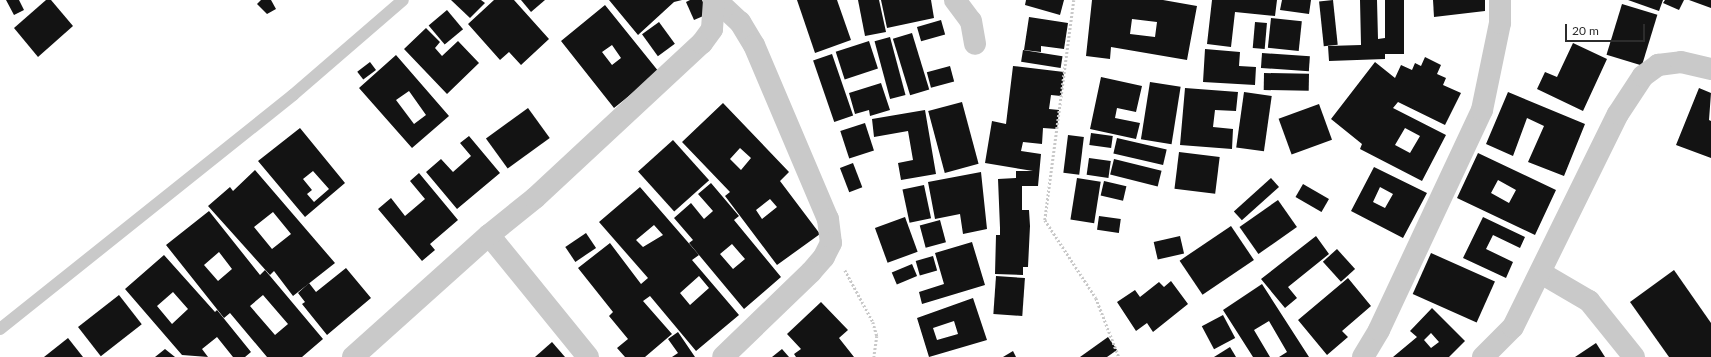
<!DOCTYPE html>
<style>
body{margin:0}
#map{position:relative;width:1711px;height:357px;overflow:hidden;background:#fff;font-family:Lato,sans-serif}
div>[style]{position:absolute}
[style*='--x']{left:calc(var(--x)*1px);top:calc(var(--y)*1px);width:calc(var(--w)*1px);rotate:calc(var(--a)*1deg)}
.building>*{inset:0;background:#131313;transform-origin:0 0}
.path>*{height:2.5px;margin-top:-1.25px;transform-origin:0;background:repeating-linear-gradient(90deg,#c9c9c9 0 2px,transparent 0 4px)}
.service>*{height:12px;margin:-6px;padding:0 6px;transform-origin:6px;border-radius:6px;background:#c9c9c9}
.minor>*{height:22px;margin:-11px;padding:0 11px;transform-origin:11px;border-radius:11px;background:#c9c9c9}
span{translate:-50% -50%;white-space:nowrap;text-align:center;line-height:1.15;-webkit-text-stroke:4px #fff;paint-order:stroke}
.scale{position:absolute;left:1565px;top:24px;width:80px;height:18px;box-sizing:border-box;border:2px solid #2c2c2c;border-top:0;padding-left:5px;font-size:12px;line-height:14px;white-space:nowrap;color:#2c2c2c;-webkit-text-stroke:3px #fff;paint-order:stroke}
</style>
<div id="map">
<div class="building">
<i style="clip-path:polygon(6px 0,19px 0,24px 10px,14px 15px)"></i>
<i style="clip-path:polygon(46px 0,51px 0,73px 26px,38px 57px,14px 28px)"></i>
<i style="clip-path:polygon(261px 0,271px 0,276px 9px,267px 14px,257px 4px)"></i>
<i style="clip-path:polygon(451px 0,481px 0,485px 3px,470px 18px)"></i>
<i style="clip-path:polygon(494px 0,514px 0,549px 39px,521px 65px,509px 52px,500px 60px,468px 24px)"></i>
<i style="clip-path:polygon(521px 0,545px 0,531px 12px)"></i>
<i style="clip-path:polygon(609px 0,682px 0,674px 2px,638px 35px)"></i>
<i style="clip-path:polygon(690px 0,702px 0,708px 14px,694px 20px,686px 2px)"></i>
<i style="clip-path:polygon(797px 0,837px 0,851px 40px,815px 53px)"></i>
<i style="clip-path:polygon(858px 0,879px 0,886px 32px,865px 36px)"></i>
<i style="clip-path:polygon(881px 0,931px 0,934px 18px,887px 28px)"></i>
<i style="clip-path:polygon(1026px 0,1064px 0,1060px 15px,1025px 5px)"></i>
<i style="clip-path:polygon(evenodd,1092px 0,1163px 0,1197px 6px,1187px 60px,1111px 47px,1110px 59px,1086px 56px,1092px 0,1132px 19px,1157px 22px,1155px 37px,1130px 34px,1132px 19px)"></i>
<i style="clip-path:polygon(1212px 0,1277px 0,1275px 16px,1235px 12px,1231px 47px,1207px 44px)"></i>
<i style="clip-path:polygon(1282px 0,1311px 0,1309px 14px,1280px 10px)"></i>
<i style="left:1333px;top:0;width:45px;height:14px;rotate:84deg"></i>
<i style="clip-path:polygon(1360px 0,1377px 0,1378px 39px,1385px 38px,1385px 59px,1329px 61px,1328px 46px,1361px 45px)"></i>
<i style="left:1385px;top:0;width:19px;height:54px"></i>
<i style="clip-path:polygon(1433px 0,1485px 0,1485px 11px,1434px 17px)"></i>
<i style="clip-path:polygon(1628px 0,1663px 0,1659px 11px)"></i>
<i style="clip-path:polygon(1665px 0,1684px 0,1679px 10px,1663px 3px)"></i>
<i style="clip-path:polygon(1689px 0,1711px 0,1711px 8px)"></i>
<i style="left:1622px;top:4px;width:37px;height:53px;rotate:17deg"></i>
<i style="clip-path:polygon(evenodd,605px 5px,659px 72px,614px 108px,561px 41px,605px 5px,612px 45px,621px 58px,612px 65px,602px 52px,612px 45px)"></i>
<i style="left:447px;top:10px;width:25px;height:24px;rotate:50deg"></i>
<i style="clip-path:polygon(1029px 17px,1068px 23px,1064px 49px,1041px 46px,1041px 52px,1024px 50px)"></i>
<i style="left:1271px;top:18px;width:31px;height:30px;rotate:6deg"></i>
<i style="left:941px;top:20px;width:15px;height:25px;rotate:74deg"></i>
<i style="left:659px;top:22px;width:27px;height:21px;rotate:54deg"></i>
<i style="left:1255px;top:22px;width:12px;height:26px;rotate:5deg"></i>
<i style="clip-path:polygon(426px 28px,440px 42px,435px 48px,442px 56px,458px 41px,479px 63px,447px 94px,404px 49px)"></i>
<i style="left:912px;top:33px;width:59px;height:20px;rotate:73deg"></i>
<i style="left:890px;top:37px;width:60px;height:16px;rotate:75deg"></i>
<i style="left:869px;top:41px;width:29px;height:35px;rotate:72deg"></i>
<i style="clip-path:polygon(1573px 43px,1607px 59px,1583px 111px,1537px 89px,1545px 72px,1557px 77px)"></i>
<i style="clip-path:polygon(1205px 49px,1240px 52px,1239px 66px,1256px 67px,1255px 85px,1203px 82px)"></i>
<i style="left:1023px;top:50px;width:40px;height:12px;rotate:9deg"></i>
<i style="left:1262px;top:53px;width:48px;height:15px;rotate:4deg"></i>
<i style="left:832px;top:54px;width:65px;height:20px;rotate:71deg"></i>
<i style="clip-path:polygon(evenodd,396px 55px,449px 116px,412px 148px,359px 88px,396px 55px,409px 91px,426px 115px,414px 124px,396px 100px,409px 91px)"></i>
<i style="clip-path:polygon(evenodd,1425px 57px,1441px 65px,1437px 74px,1446px 78px,1443px 85px,1461px 93px,1445px 125px,1398px 102px,1393px 108px,1446px 135px,1422px 181px,1360px 149px,1362px 144px,1331px 119px,1375px 62px,1395px 78px,1401px 65px,1412px 70px,1415px 63px,1421px 66px,1425px 57px,1405px 128px,1420px 136px,1410px 153px,1395px 145px,1405px 128px)"></i>
<i style="left:370px;top:62px;width:10px;height:16px;rotate:53deg"></i>
<i style="left:950px;top:66px;width:16px;height:24px;rotate:75deg"></i>
<i style="clip-path:polygon(1013px 66px,1064px 72px,1061px 96px,1051px 95px,1049px 109px,1059px 110px,1057px 129px,1043px 128px,1042px 144px,1023px 142px,1021px 151px,1041px 154px,1038px 186px,1022px 186px,1022px 210px,1029px 210px,1030px 226px,1028px 267px,1023px 267px,1023px 275px,995px 274px,996px 235px,1000px 235px,1000px 228px,998px 179px,1016px 178px,1016px 171px,1033px 171px,985px 163px,992px 121px,1006px 124px)"></i>
<i style="left:1264px;top:73px;width:45px;height:17px;rotate:1deg"></i>
<i style="clip-path:polygon(1101px 77px,1142px 86px,1136px 112px,1117px 108px,1115px 118px,1140px 123px,1136px 139px,1090px 129px)"></i>
<i style="left:1150px;top:82px;width:31px;height:58px;rotate:9deg"></i>
<i style="clip-path:polygon(881px 83px,890px 110px,870px 116px,869px 110px,855px 114px,849px 93px)"></i>
<i style="clip-path:polygon(1185px 88px,1238px 92px,1236px 111px,1215px 110px,1213px 127px,1233px 129px,1232px 149px,1180px 145px)"></i>
<i style="clip-path:polygon(1699px 88px,1711px 93px,1709px 120px,1711px 121px,1711px 158px,1676px 145px)"></i>
<i style="left:1244px;top:92px;width:28px;height:56px;rotate:8deg"></i>
<i style="clip-path:polygon(1508px 92px,1585px 124px,1564px 176px,1528px 162px,1544px 126px,1527px 118px,1513px 156px,1486px 144px)"></i>
<i style="left:962px;top:102px;width:64px;height:35px;rotate:75deg"></i>
<i style="clip-path:polygon(evenodd,723px 103px,789px 172px,780px 181px,820px 234px,777px 265px,725px 196px,730px 192px,682px 142px,723px 103px,740px 148px,751px 158px,741px 170px,730px 159px,740px 148px,723px 103px,770px 199px,777px 207px,762px 219px,756px 210px,770px 199px)"></i>
<i style="left:1319px;top:104px;width:38px;height:43px;rotate:70deg"></i>
<i style="left:528px;top:108px;width:37px;height:52px;rotate:54deg"></i>
<i style="clip-path:polygon(925px 110px,936px 174px,901px 180px,898px 163px,913px 160px,908px 131px,874px 137px,872px 119px)"></i>
<i style="left:865px;top:123px;width:29px;height:26px;rotate:72deg"></i>
<i style="clip-path:polygon(evenodd,300px 128px,345px 183px,305px 217px,258px 161px,300px 128px,313px 171px,329px 189px,314px 202px,307px 194px,312px 190px,303px 179px,313px 171px)"></i>
<i style="left:1091px;top:133px;width:22px;height:12px;rotate:8deg"></i>
<i style="left:1068px;top:135px;width:16px;height:38px;rotate:7deg"></i>
<i style="clip-path:polygon(469px 136px,500px 173px,457px 209px,426px 172px,441px 159px,453px 172px,471px 156px,460px 143px)"></i>
<i style="left:1117px;top:138px;width:51px;height:16px;rotate:13deg"></i>
<i style="left:673px;top:140px;width:54px;height:47px;rotate:48deg"></i>
<i style="left:1179px;top:152px;width:41px;height:37px;rotate:7deg"></i>
<i style="clip-path:polygon(evenodd,1478px 153px,1556px 190px,1535px 235px,1457px 198px,1478px 153px,1498px 180px,1516px 190px,1509px 203px,1491px 193px,1498px 180px)"></i>
<i style="left:1089px;top:158px;width:22px;height:17px;rotate:8deg"></i>
<i style="left:1114px;top:159px;width:49px;height:16px;rotate:14deg"></i>
<i style="left:853px;top:163px;width:26px;height:14px;rotate:69deg"></i>
<i style="clip-path:polygon(evenodd,1374px 167px,1427px 193px,1403px 238px,1351px 211px,1374px 167px,1380px 187px,1393px 194px,1385px 208px,1373px 202px,1380px 187px)"></i>
<i style="clip-path:polygon(evenodd,255px 170px,335px 263px,293px 296px,274px 271px,270px 275px,208px 206px,230px 187px,233px 191px,255px 170px,273px 212px,291px 234px,272px 249px,254px 227px,273px 212px)"></i>
<i style="clip-path:polygon(981px 172px,987px 229px,963px 234px,960px 214px,935px 219px,928px 182px)"></i>
<i style="clip-path:polygon(419px 173px,458px 220px,430px 244px,435px 250px,422px 261px,378px 209px,391px 198px,405px 216px,425px 199px,410px 181px)"></i>
<i style="left:1077px;top:178px;width:24px;height:42px;rotate:9deg"></i>
<i style="left:1271px;top:178px;width:12px;height:50px;rotate:48deg"></i>
<i style="left:1104px;top:181px;width:23px;height:15px;rotate:13deg"></i>
<i style="clip-path:polygon(evenodd,711px 183px,739px 216px,734px 220px,781px 277px,744px 309px,689px 243px,693px 240px,674px 218px,691px 203px,704px 219px,713px 211px,698px 194px,711px 183px,732px 244px,745px 259px,733px 269px,720px 254px,732px 244px)"></i>
<i style="left:1303px;top:184px;width:30px;height:15px;rotate:30deg"></i>
<i style="left:924px;top:185px;width:34px;height:22px;rotate:78deg"></i>
<i style="clip-path:polygon(evenodd,640px 187px,699px 255px,692px 260px,739px 315px,696px 351px,650px 296px,643px 301px,672px 334px,645px 357px,625px 357px,617px 348px,628px 339px,609px 316px,613px 312px,578px 268px,610px 243px,641px 284px,648px 278px,599px 222px,640px 187px,654px 225px,663px 235px,643px 247px,636px 240px,654px 225px,640px 187px,699px 276px,709px 288px,690px 305px,680px 293px,699px 276px)"></i>
<i style="left:1278px;top:200px;width:33px;height:47px;rotate:55deg"></i>
<i style="clip-path:polygon(evenodd,209px 211px,260px 275px,265px 270px,323px 339px,302px 357px,267px 357px,230px 313px,224px 318px,166px 245px,209px 211px,219px 252px,232px 269px,218px 281px,204px 265px,219px 252px,209px 211px,263px 295px,288px 324px,275px 335px,250px 306px,263px 295px)"></i>
<i style="left:1099px;top:216px;width:22px;height:14px;rotate:8deg"></i>
<i style="left:905px;top:217px;width:37px;height:32px;rotate:70deg"></i>
<i style="clip-path:polygon(1483px 217px,1525px 237px,1520px 248px,1493px 235px,1486px 249px,1513px 262px,1506px 278px,1463px 258px)"></i>
<i style="left:940px;top:220px;width:23px;height:21px;rotate:75deg"></i>
<i style="left:1231px;top:226px;width:41px;height:62px;rotate:56deg"></i>
<i style="left:586px;top:233px;width:18px;height:25px;rotate:56deg"></i>
<i style="left:1180px;top:236px;width:18px;height:27px;rotate:77deg"></i>
<i style="clip-path:polygon(1316px 236px,1329px 254px,1288px 287px,1297px 298px,1285px 308px,1261px 279px)"></i>
<i style="clip-path:polygon(972px 242px,985px 285px,922px 304px,919px 292px,944px 284px,935px 253px)"></i>
<i style="left:1337px;top:249px;width:27px;height:19px;rotate:48deg"></i>
<i style="left:1431px;top:253px;width:70px;height:45px;rotate:24deg"></i>
<i style="clip-path:polygon(evenodd,164px 255px,215px 312px,217px 310px,251px 352px,245px 357px,233px 357px,217px 337px,202px 349px,208px 357px,182px 355px,125px 289px,164px 255px,173px 292px,188px 309px,172px 324px,157px 306px,173px 292px)"></i>
<i style="left:933px;top:256px;width:15px;height:18px;rotate:74deg"></i>
<i style="left:912px;top:264px;width:13px;height:22px;rotate:67deg"></i>
<i style="clip-path:polygon(346px 268px,371px 298px,327px 335px,302px 304px,305px 302px,298px 293px,309px 283px,316px 292px)"></i>
<i style="clip-path:polygon(1674px 270px,1711px 323px,1711px 357px,1669px 357px,1630px 302px)"></i>
<i style="left:996px;top:276px;width:29px;height:38px;rotate:4deg"></i>
<i style="clip-path:polygon(1348px 278px,1371px 306px,1342px 331px,1348px 337px,1327px 355px,1298px 320px)"></i>
<i style="clip-path:polygon(1171px 281px,1188px 304px,1153px 332px,1147px 323px,1136px 331px,1117px 302px,1135px 290px,1140px 297px,1159px 282px,1164px 287px)"></i>
<i style="clip-path:polygon(1262px 284px,1309px 357px,1279px 357px,1287px 352px,1269px 321px,1254px 330px,1270px 357px,1253px 357px,1223px 310px)"></i>
<i style="left:119px;top:295px;width:37px;height:52px;rotate:52deg"></i>
<i style="clip-path:polygon(evenodd,973px 298px,987px 340px,929px 357px,917px 318px,973px 298px,954px 321px,958px 334px,937px 340px,933px 328px,954px 321px)"></i>
<i style="clip-path:polygon(821px 302px,848px 330px,839px 338px,854px 357px,796px 357px,794px 354px,801px 349px,787px 334px)"></i>
<i style="clip-path:polygon(evenodd,1432px 308px,1465px 341px,1449px 357px,1393px 357px,1417px 337px,1410px 331px,1432px 308px,1431px 333px,1439px 342px,1431px 348px,1424px 340px,1431px 333px)"></i>
<i style="left:1223px;top:315px;width:26px;height:24px;rotate:62deg"></i>
<i style="clip-path:polygon(678px 332px,695px 357px,672px 357px,678px 353px,668px 339px)"></i>
<i style="clip-path:polygon(1108px 337px,1117px 350px,1107px 357px,1080px 357px)"></i>
<i style="clip-path:polygon(68px 338px,83px 357px,44px 357px)"></i>
<i style="clip-path:polygon(552px 342px,565px 357px,535px 357px)"></i>
<i style="clip-path:polygon(1596px 343px,1605px 357px,1575px 357px)"></i>
<i style="clip-path:polygon(1230px 347px,1236px 357px,1214px 357px)"></i>
<i style="clip-path:polygon(165px 349px,175px 357px,155px 357px)"></i>
<i style="clip-path:polygon(782px 349px,789px 357px,772px 357px)"></i>
<i style="clip-path:polygon(1013px 351px,1016px 357px,1003px 357px)"></i>
</div>
<div class="path">
<i style="--x:1074;--y:0;--w:222;--a:97.5"></i>
<i style="--x:1045;--y:220;--w:93;--a:56.8"></i>
<i style="--x:1096;--y:298;--w:63;--a:68.7"></i>
<i style="--x:845;--y:270;--w:59;--a:61.7"></i>
<i style="--x:873;--y:322;--w:15;--a:74"></i>
<i style="--x:877;--y:336;--w:21;--a:98"></i>
</div>
<div class="service">
<i style="--x:0;--y:329;--w:375;--a:-38.6"></i>
<i style="--x:293;--y:95;--w:145;--a:-40.8"></i>
</div>
<div class="minor">
<i style="--x:716;--y:0;--w:33;--a:43"></i>
<i style="--x:740;--y:22;--w:27;--a:59"></i>
<i style="--x:754;--y:45;--w:189;--a:67"></i>
<i style="--x:828;--y:219;--w:24;--a:83"></i>
<i style="--x:831;--y:243;--w:16;--a:117"></i>
<i style="--x:824;--y:257;--w:20;--a:131"></i>
<i style="--x:811;--y:272;--w:122;--a:136"></i>
<i style="--x:955;--y:0;--w:26;--a:53"></i>
<i style="--x:971;--y:21;--w:23;--a:80"></i>
<i style="--x:489;--y:235;--w:157;--a:50.9"></i>
<i style="--x:1541;--y:273;--w:56;--a:30.3"></i>
<i style="--x:1589;--y:301;--w:72;--a:51.2"></i>
<i style="--x:353;--y:357;--w:183;--a:-41.9"></i>
<i style="--x:489;--y:235;--w:59;--a:-38.8"></i>
<i style="--x:535;--y:198;--w:228;--a:-42.9"></i>
<i style="--x:702;--y:43;--w:17;--a:-54"></i>
<i style="--x:712;--y:29;--w:29;--a:-86"></i>
<i style="--x:1363;--y:357;--w:31;--a:-59"></i>
<i style="--x:1379;--y:330;--w:243;--a:-64.9"></i>
<i style="--x:1482;--y:110;--w:89;--a:-78.3"></i>
<i style="--x:1500;--y:23;--w:23;--a:-90"></i>
<i style="--x:1483;--y:357;--w:42;--a:-45"></i>
<i style="--x:1513;--y:327;--w:237;--a:-63.8"></i>
<i style="--x:1618;--y:114;--w:45;--a:-56.7"></i>
<i style="--x:1643;--y:76;--w:19;--a:-36"></i>
<i style="--x:1658;--y:65;--w:23;--a:-7"></i>
<i style="--x:1681;--y:62;--w:31;--a:13"></i>
</div>
<div class="scale">20 m</div>
</div>
